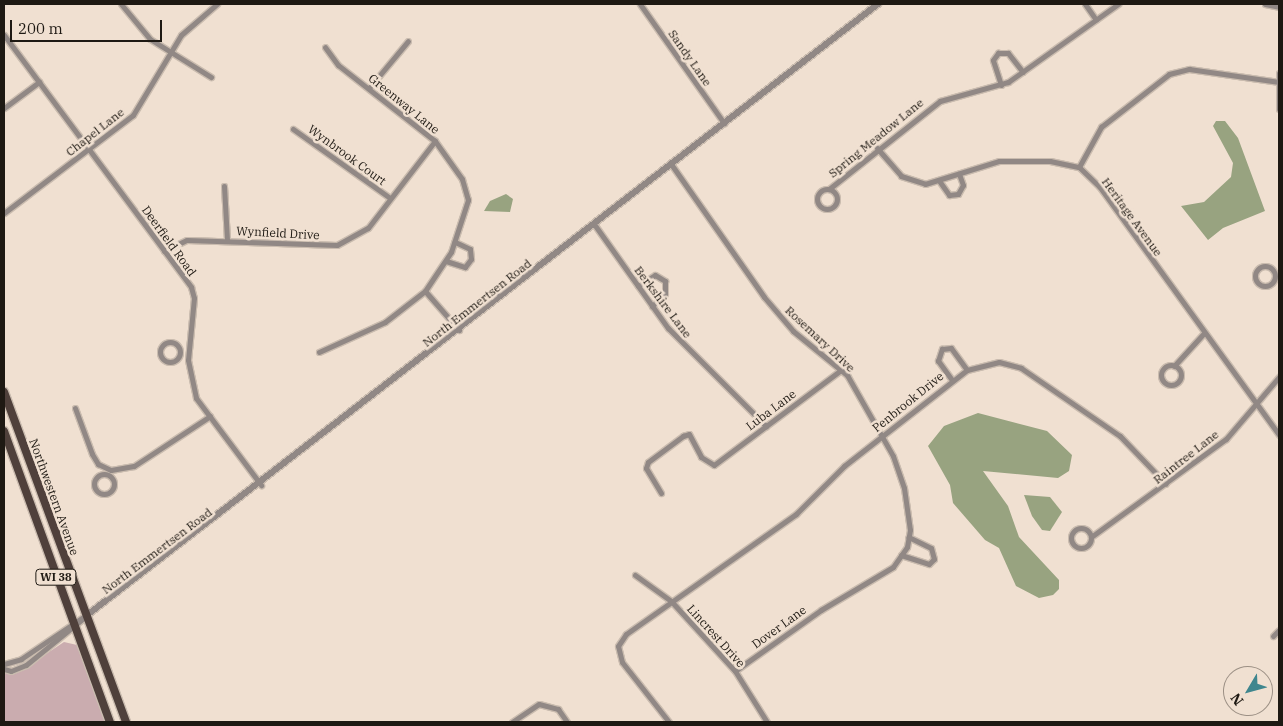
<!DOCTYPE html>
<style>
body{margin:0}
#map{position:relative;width:1283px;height:726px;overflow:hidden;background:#f0e0d1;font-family:"IBM Plex Serif",serif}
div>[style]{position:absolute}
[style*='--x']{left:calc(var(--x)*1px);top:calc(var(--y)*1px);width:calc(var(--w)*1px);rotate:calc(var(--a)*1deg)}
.green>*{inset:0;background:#caacaf}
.water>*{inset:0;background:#98a380}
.roads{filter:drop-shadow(1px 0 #cabcaf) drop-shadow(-1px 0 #cabcaf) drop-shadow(0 1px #cabcaf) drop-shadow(0 -1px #cabcaf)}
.minor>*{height:5px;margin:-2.5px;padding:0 2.5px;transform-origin:2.5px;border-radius:2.5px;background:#918885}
.minor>.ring{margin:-2.5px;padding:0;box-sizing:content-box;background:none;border:5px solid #918885;border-radius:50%}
.tertiary>*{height:5.5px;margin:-2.75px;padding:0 2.75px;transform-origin:2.75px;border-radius:2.75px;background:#918885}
.primary>*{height:8px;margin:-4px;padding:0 4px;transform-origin:4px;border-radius:4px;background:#4f403b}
span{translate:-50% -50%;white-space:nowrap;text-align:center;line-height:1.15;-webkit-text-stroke:5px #f0e0d1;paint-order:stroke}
.shield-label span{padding:1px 4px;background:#f0e0d1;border:1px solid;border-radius:4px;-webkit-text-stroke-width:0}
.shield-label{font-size:11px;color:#1e1913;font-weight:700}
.street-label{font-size:12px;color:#1e1913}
.frame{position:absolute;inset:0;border:5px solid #1e1913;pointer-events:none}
.north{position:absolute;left:1223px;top:666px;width:50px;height:50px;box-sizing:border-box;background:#f0e0d1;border:1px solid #9c9085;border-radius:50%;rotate:233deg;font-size:14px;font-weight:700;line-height:20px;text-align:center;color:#1e1913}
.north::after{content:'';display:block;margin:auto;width:18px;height:22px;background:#3f868e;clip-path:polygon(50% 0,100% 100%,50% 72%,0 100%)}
.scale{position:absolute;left:10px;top:20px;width:152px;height:22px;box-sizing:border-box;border:2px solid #1e1913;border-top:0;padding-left:6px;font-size:15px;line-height:18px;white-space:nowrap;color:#1e1913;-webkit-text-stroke:4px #f0e0d1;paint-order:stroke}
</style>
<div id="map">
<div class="green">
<i style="clip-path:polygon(64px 642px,77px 645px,105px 722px,4px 722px,4px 673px,28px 666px)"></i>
</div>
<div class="water">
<i style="clip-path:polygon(1216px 121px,1225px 121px,1238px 138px,1265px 211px,1223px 228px,1208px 240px,1181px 206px,1204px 202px,1231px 177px,1233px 163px,1213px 126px)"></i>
<i style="clip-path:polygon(506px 194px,513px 199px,510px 212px,484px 211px,490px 201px)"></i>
<i style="clip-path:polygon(978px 413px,1047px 431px,1072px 455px,1069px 471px,1058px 478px,983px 471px,1008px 506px,1019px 537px,1059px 580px,1059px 589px,1053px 595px,1039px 598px,1016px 586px,999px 548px,985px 540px,953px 503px,950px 485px,928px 446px,944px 426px)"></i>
<i style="clip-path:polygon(1024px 495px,1050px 497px,1062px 512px,1050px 531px,1042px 530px,1032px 516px)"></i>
</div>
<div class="roads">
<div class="minor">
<i style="--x:121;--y:4;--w:45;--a:50.4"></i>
<i style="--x:150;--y:39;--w:72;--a:31.9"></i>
<i style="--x:640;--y:4;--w:146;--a:54.8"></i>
<i style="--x:1085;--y:4;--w:19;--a:55"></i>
<i style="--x:1265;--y:4;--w:14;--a:12"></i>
<i style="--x:4;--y:35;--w:314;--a:53.4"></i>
<i style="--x:191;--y:287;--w:11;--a:75"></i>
<i style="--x:194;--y:298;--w:62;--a:95.5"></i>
<i style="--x:188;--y:360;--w:39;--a:78"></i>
<i style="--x:196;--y:398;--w:109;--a:53.2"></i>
<i style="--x:1279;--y:73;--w:36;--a:90"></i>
<i style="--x:1001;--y:85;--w:26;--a:-108"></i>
<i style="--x:993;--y:60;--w:9;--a:-54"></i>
<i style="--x:998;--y:53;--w:10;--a:0"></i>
<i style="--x:1008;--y:53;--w:24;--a:52"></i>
<i style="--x:369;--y:88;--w:61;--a:-50.3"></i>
<i style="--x:4;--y:108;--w:44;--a:-36.6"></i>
<i style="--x:293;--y:129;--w:119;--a:35.4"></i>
<i style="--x:877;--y:148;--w:37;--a:49"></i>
<i style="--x:901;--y:176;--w:25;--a:18"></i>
<i style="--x:925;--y:184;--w:77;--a:-17.3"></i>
<i style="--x:999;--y:161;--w:51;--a:0"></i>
<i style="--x:1050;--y:161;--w:30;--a:12"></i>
<i style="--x:1079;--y:167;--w:28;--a:44"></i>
<i style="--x:1099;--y:186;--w:307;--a:54.1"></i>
<i style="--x:671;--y:164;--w:162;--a:55"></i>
<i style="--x:764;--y:297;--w:45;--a:49.5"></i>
<i style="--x:793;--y:331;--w:70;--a:39.2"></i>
<i style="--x:847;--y:375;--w:93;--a:60.4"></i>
<i style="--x:893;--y:456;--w:34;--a:71"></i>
<i style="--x:904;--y:488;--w:42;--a:81.9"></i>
<i style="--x:910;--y:530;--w:17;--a:100"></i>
<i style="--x:907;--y:547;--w:24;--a:125"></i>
<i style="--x:893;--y:567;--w:84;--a:149.2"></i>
<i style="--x:821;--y:610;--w:105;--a:144.7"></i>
<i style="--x:1079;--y:167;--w:46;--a:-61.2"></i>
<i style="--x:1101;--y:127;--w:86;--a:-37.9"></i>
<i style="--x:1169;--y:74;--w:21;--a:-14"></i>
<i style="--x:1189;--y:69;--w:91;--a:8.2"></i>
<i style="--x:940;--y:182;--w:16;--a:55"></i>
<i style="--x:949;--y:195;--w:9;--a:-6"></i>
<i style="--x:958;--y:194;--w:10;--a:-61"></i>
<i style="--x:963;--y:185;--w:12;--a:-110"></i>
<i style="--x:224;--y:186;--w:54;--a:86.8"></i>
<i class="ring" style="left:817px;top:189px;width:15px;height:15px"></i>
<i style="--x:829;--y:189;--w:142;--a:-38.4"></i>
<i style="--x:940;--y:101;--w:71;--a:-15.6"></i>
<i style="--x:1008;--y:82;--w:135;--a:-35.3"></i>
<i style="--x:4;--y:213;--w:162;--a:-37.2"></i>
<i style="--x:133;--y:115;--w:93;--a:-59"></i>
<i style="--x:181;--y:35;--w:48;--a:-40.7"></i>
<i style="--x:594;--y:224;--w:128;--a:54.6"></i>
<i style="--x:668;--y:328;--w:139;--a:45"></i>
<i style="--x:164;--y:251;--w:25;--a:-26"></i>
<i style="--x:187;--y:240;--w:150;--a:1.9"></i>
<i style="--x:337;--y:245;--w:35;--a:-29"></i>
<i style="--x:368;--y:228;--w:110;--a:-52.4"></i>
<i style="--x:446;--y:261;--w:20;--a:18"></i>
<i style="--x:465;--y:267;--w:10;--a:-53"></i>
<i style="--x:471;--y:259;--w:10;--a:-96"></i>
<i style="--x:470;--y:249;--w:17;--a:-155"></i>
<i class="ring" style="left:1255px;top:266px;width:15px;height:15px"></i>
<i style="--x:638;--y:286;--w:20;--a:-33"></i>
<i style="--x:655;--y:275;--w:12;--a:31"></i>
<i style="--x:665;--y:281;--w:13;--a:90"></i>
<i style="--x:665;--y:294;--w:18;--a:137"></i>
<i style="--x:425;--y:291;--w:52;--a:48.9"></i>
<i class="ring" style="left:160px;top:342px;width:15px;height:15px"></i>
<i style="--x:319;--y:352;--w:72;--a:-24.4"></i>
<i style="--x:385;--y:322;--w:51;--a:-37.8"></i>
<i style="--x:425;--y:291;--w:47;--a:-56.3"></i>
<i style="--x:451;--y:252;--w:55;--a:-71.9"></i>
<i style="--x:468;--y:200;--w:22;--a:-106"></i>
<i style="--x:462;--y:179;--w:47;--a:-125.4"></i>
<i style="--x:435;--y:141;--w:123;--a:-141.9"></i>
<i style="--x:338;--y:65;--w:22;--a:-126"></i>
<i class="ring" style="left:1161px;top:365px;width:15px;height:15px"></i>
<i style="--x:1174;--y:366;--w:45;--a:-47.7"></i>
<i style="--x:952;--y:380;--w:24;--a:-126"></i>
<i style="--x:938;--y:361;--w:13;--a:-72"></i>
<i style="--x:942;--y:349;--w:9;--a:-6"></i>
<i style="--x:951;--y:348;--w:27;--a:54"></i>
<i style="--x:75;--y:408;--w:49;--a:69.7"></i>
<i style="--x:92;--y:454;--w:12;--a:59"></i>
<i style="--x:98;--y:464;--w:14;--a:25"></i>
<i style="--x:111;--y:470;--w:23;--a:-10"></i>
<i style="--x:134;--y:466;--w:91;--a:-33.3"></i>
<i class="ring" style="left:94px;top:474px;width:15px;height:15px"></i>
<i style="--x:661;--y:493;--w:29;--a:-121"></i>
<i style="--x:646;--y:468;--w:6;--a:-72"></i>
<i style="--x:648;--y:462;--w:44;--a:-36.6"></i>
<i style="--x:683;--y:436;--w:6;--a:-18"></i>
<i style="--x:689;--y:434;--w:26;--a:62"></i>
<i style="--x:701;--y:457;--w:15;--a:32"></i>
<i style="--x:714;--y:465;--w:159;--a:-36.8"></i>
<i class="ring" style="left:1071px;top:528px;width:15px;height:15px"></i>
<i style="--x:1091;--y:537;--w:167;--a:-36"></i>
<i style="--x:1226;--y:439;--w:82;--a:-49.5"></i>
<i style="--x:901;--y:555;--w:29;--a:18"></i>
<i style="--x:929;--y:564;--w:7;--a:-45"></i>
<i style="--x:934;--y:559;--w:11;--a:-105"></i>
<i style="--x:931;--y:548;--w:25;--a:-154"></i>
<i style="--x:635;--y:575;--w:44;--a:35.8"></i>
<i style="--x:671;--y:601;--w:95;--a:47.6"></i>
<i style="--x:735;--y:671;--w:60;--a:57.9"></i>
<i style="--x:1273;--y:636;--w:8;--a:-45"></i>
<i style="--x:4;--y:664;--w:18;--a:-16"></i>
<i style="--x:21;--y:659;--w:75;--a:-34.1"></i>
<i style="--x:4;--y:669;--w:7;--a:16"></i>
<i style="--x:11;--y:671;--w:16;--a:-22"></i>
<i style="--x:26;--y:665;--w:77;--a:-39.2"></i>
<i style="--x:512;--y:722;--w:32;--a:-34"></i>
<i style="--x:539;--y:704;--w:20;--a:15"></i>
<i style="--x:558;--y:709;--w:16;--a:55"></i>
<i style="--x:669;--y:722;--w:76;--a:-128.1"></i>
<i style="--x:622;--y:662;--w:16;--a:-104"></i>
<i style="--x:618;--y:646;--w:14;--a:-56"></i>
<i style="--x:626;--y:634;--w:208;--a:-35.2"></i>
<i style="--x:796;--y:514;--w:68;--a:-45"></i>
<i style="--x:844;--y:466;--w:156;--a:-38"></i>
<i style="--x:967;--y:370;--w:33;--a:-14"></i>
<i style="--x:999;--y:362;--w:23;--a:15"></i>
<i style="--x:1021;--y:368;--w:120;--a:34.5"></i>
<i style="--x:1120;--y:436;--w:66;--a:46.2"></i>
</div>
<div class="tertiary">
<i style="--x:86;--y:616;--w:1001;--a:-37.69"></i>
</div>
<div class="primary">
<i style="--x:4;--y:392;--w:352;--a:69.7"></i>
<i style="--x:4;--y:431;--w:310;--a:70"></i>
</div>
</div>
<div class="shield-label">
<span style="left:56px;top:577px">WI 38</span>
</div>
<div class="street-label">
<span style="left:690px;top:58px;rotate:55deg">Sandy Lane</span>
<span style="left:404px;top:104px;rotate:39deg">Greenway Lane</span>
<span style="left:95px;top:132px;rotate:-38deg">Chapel Lane</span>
<span style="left:876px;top:138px;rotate:-39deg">Spring Meadow Lane</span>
<span style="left:347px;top:155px;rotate:36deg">Wynbrook Court</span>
<span style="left:1132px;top:217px;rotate:54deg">Heritage Avenue</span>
<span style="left:278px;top:233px;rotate:3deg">Wynfield Drive</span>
<span style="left:169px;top:241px;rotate:54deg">Deerfield Road</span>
<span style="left:663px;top:302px;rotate:53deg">Berkshire Lane</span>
<span style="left:477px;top:303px;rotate:-38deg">North Emmertsen Road</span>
<span style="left:820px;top:339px;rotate:43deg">Rosemary Drive</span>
<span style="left:908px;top:402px;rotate:-39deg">Penbrook Drive</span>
<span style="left:771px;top:410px;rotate:-37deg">Luba Lane</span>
<span style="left:1186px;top:457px;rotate:-38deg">Raintree Lane</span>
<span style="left:54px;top:497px;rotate:70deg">Northwestern Avenue</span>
<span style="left:157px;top:551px;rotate:-37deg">North Emmertsen Road</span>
<span style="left:779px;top:627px;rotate:-36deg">Dover Lane</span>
<span style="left:716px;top:636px;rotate:48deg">Lincrest Drive</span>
</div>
<div class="frame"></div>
<div class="north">N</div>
<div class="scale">200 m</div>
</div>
